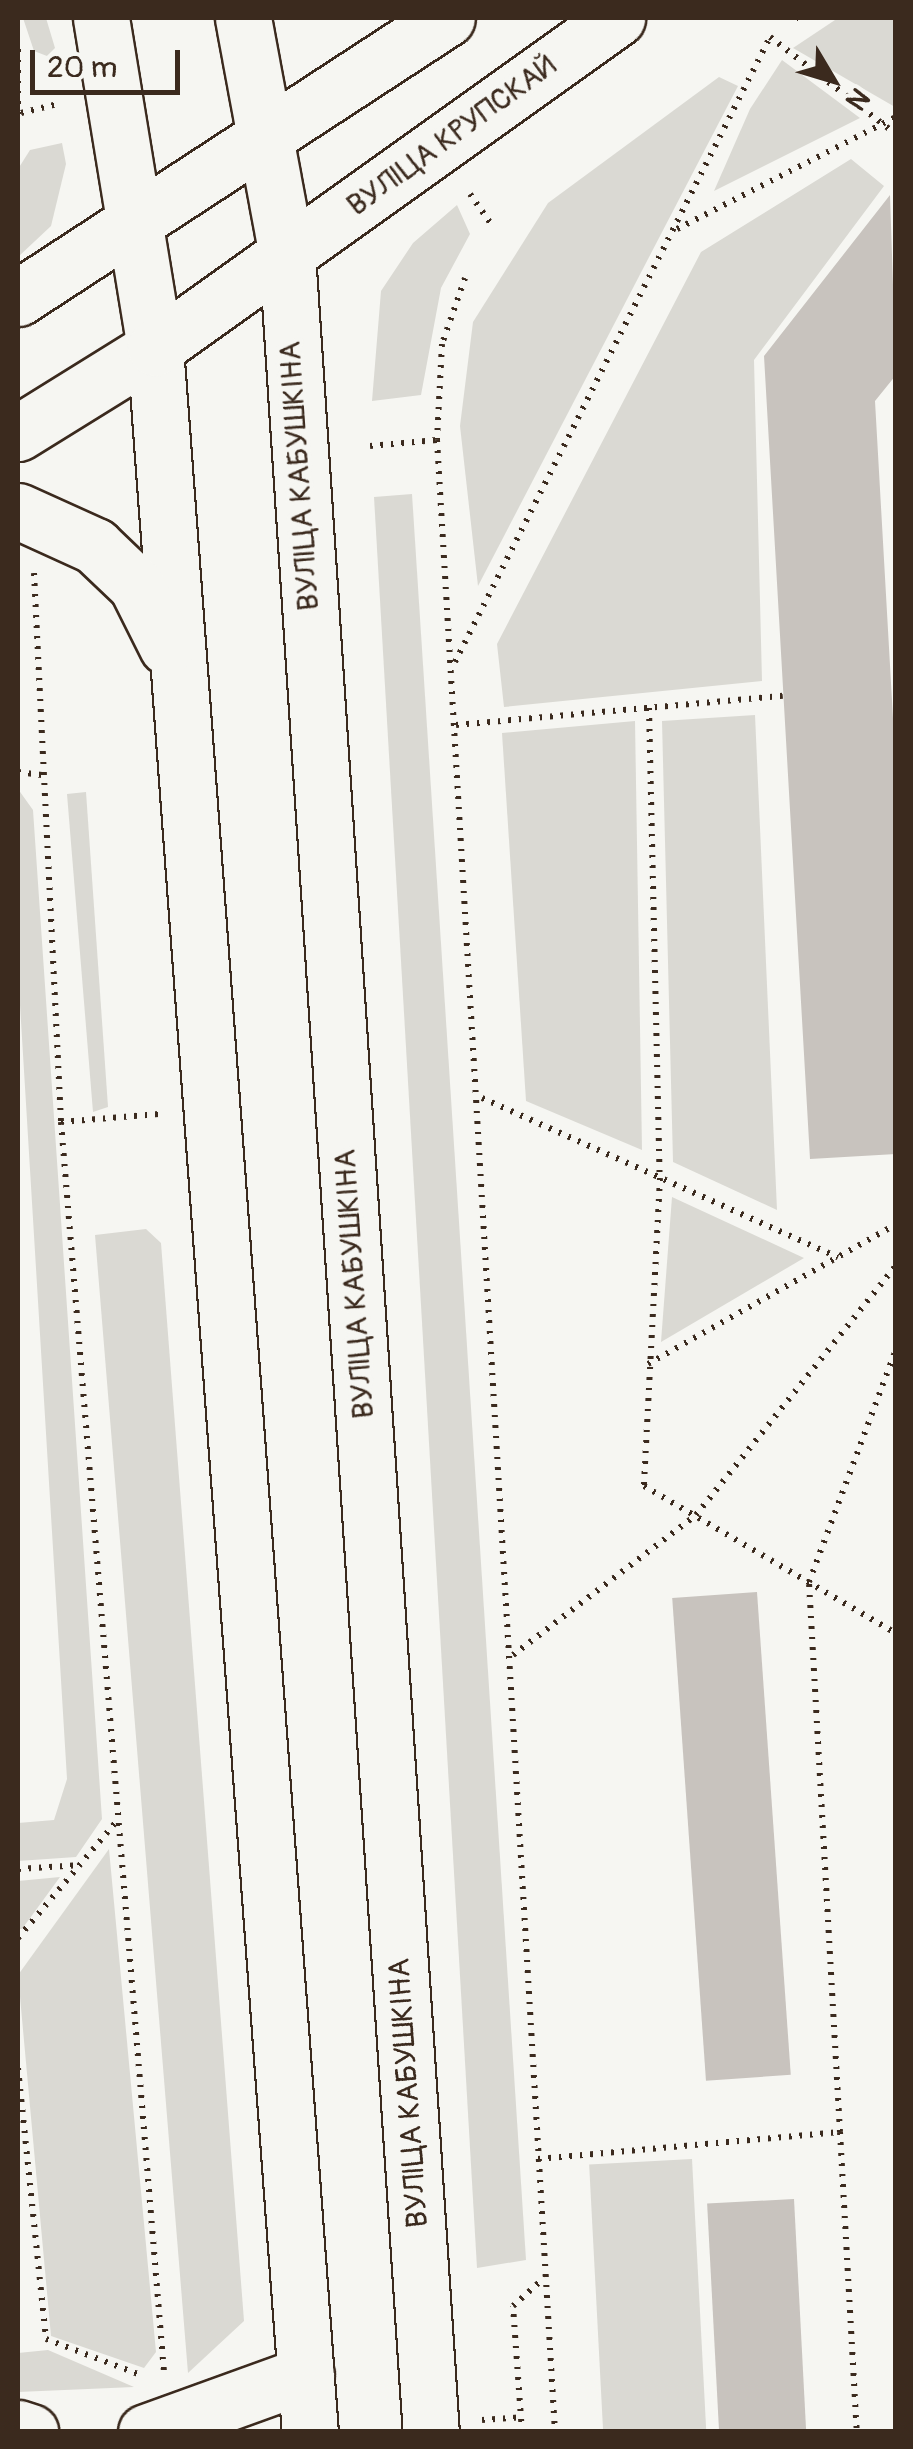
<!DOCTYPE html>
<meta charset="utf-8">
<style>
body{margin:0}
#map{position:relative;width:913px;height:2449px;overflow:hidden;background:#f6f6f2;font-family:Pangolin,sans-serif}
div>[style]{position:absolute}
[style*='--x']{left:calc(var(--x)*1px);top:calc(var(--y)*1px);width:calc(var(--w)*1px);rotate:calc(var(--a)*1deg)}
.green>*{inset:0;background:#dad9d3;transform-origin:0 0}
.building>*{inset:0;background:#c8c3be;transform-origin:0 0}
.path>*{height:6px;margin-top:-3px;transform-origin:0;background:repeating-linear-gradient(90deg,#3b2a1e 0 2.5px,transparent 0 10.5px)}
.roads{filter:drop-shadow(2px 0 #3b2a1e) drop-shadow(-2px 0 #3b2a1e) drop-shadow(0 2px #3b2a1e) drop-shadow(0 -2px #3b2a1e)}
.minor>*{height:55px;margin:-27.5px;padding:0 27.5px;transform-origin:27.5px;border-radius:27.5px;background:#f6f6f2}
.major>*{height:55px;margin:-27.5px;padding:0 27.5px;transform-origin:27.5px;border-radius:27.5px;background:#f6f6f2}
span{translate:-50% -50%;white-space:nowrap;text-align:center;line-height:1.15;-webkit-text-stroke:8px #f6f6f2;paint-order:stroke}
.street-label{font-size:30px;color:#3b2a1e}
.frame{position:absolute;inset:0;border:20px solid #3b2a1e;pointer-events:none}
.north{position:absolute;left:783px;top:30px;width:100px;height:100px;-webkit-text-stroke:8px #f6f6f2;paint-order:stroke;rotate:128deg;font-size:28px;font-weight:700;line-height:40px;text-align:center;color:#3b2a1e}
.north::after{content:'';display:block;margin:auto;width:35px;height:45px;background:#3b2a1e;clip-path:polygon(50% 0,100% 100%,50% 72%,0 100%)}
.scale{position:absolute;left:30px;top:50px;width:150px;height:45px;box-sizing:border-box;border:5px solid #3b2a1e;border-top:0;padding-left:12px;font-size:30px;line-height:35px;white-space:nowrap;color:#3b2a1e;-webkit-text-stroke:8px #f6f6f2;paint-order:stroke}
</style>
<div id="map">
<div class="green">
<i style="clip-path:polygon(23px 18px,46px 18px,55px 48px,47px 56px,34px 51px)"></i>
<i style="clip-path:polygon(838px 18px,895px 18px,895px 107px,793px 48px)"></i>
<i style="clip-path:polygon(782px 60px,860px 118px,714px 191px,750px 109px)"></i>
<i style="clip-path:polygon(719px 77px,738px 86px,478px 586px,460px 426px,473px 322px,548px 203px)"></i>
<i style="clip-path:polygon(62px 143px,66px 164px,51px 226px,18px 257px,18px 169px,30px 150px)"></i>
<i style="clip-path:polygon(851px 159px,884px 186px,754px 360px,762px 681px,504px 707px,497px 644px,701px 252px)"></i>
<i style="clip-path:polygon(457px 205px,470px 234px,441px 288px,421px 395px,372px 401px,381px 291px,413px 243px)"></i>
<i style="clip-path:polygon(412px 494px,526px 2260px,477px 2268px,374px 497px)"></i>
<i style="clip-path:polygon(755px 715px,777px 1210px,673px 1162px,662px 721px)"></i>
<i style="clip-path:polygon(635px 721px,642px 1150px,526px 1101px,502px 733px)"></i>
<i style="clip-path:polygon(18px 789px,33px 810px,102px 1819px,76px 1857px,18px 1861px,18px 1823px,54px 1820px,67px 1779px,18px 972px)"></i>
<i style="clip-path:polygon(86px 792px,108px 1107px,93px 1112px,67px 794px)"></i>
<i style="clip-path:polygon(672px 1197px,804px 1258px,661px 1342px)"></i>
<i style="clip-path:polygon(146px 1229px,161px 1243px,244px 2321px,188px 2373px,95px 1235px)"></i>
<i style="clip-path:polygon(109px 1849px,156px 2352px,144px 2368px,51px 2336px,18px 1975px)"></i>
<i style="clip-path:polygon(60px 1877px,22px 1929px,18px 1929px,18px 1881px)"></i>
<i style="left:692px;top:2159px;width:272px;height:103px;rotate:87deg"></i>
<i style="clip-path:polygon(48px 2350px,134px 2387px,18px 2392px,18px 2353px)"></i>
</div>
<div class="building">
<i style="clip-path:polygon(890px 195px,896px 375px,875px 401px,896px 771px,896px 1154px,810px 1159px,764px 356px)"></i>
<i style="left:757px;top:1592px;width:484px;height:85px;rotate:86deg"></i>
<i style="left:794px;top:2199px;width:233px;height:87px;rotate:87deg"></i>
</div>
<div class="path">
<i style="--x:797;--y:18;--w:1;--a:0"></i>
<i style="--x:18;--y:49;--w:73;--a:90"></i>
<i style="--x:21;--y:113;--w:37;--a:-14"></i>
<i style="--x:470;--y:194;--w:37;--a:55"></i>
<i style="--x:677;--y:229;--w:246;--a:-27.1"></i>
<i style="--x:465;--y:278;--w:70;--a:109.2"></i>
<i style="--x:442;--y:344;--w:96;--a:93"></i>
<i style="--x:437;--y:440;--w:1995;--a:86.61"></i>
<i style="--x:370;--y:446;--w:67;--a:-5.1"></i>
<i style="--x:34;--y:573;--w:550;--a:87.18"></i>
<i style="--x:61;--y:1122;--w:1253;--a:85.29"></i>
<i style="--x:455;--y:662;--w:700;--a:-63.25"></i>
<i style="--x:770;--y:37;--w:159;--a:37.6"></i>
<i style="--x:649;--y:708;--w:470;--a:88.7"></i>
<i style="--x:660;--y:1178;--w:308;--a:93"></i>
<i style="--x:644;--y:1486;--w:292;--a:30.3"></i>
<i style="--x:456;--y:725;--w:328;--a:-5.1"></i>
<i style="--x:18;--y:772;--w:26;--a:7"></i>
<i style="--x:482;--y:1098;--w:390;--a:24.1"></i>
<i style="--x:61;--y:1122;--w:98;--a:-4.7"></i>
<i style="--x:648;--y:1364;--w:285;--a:-29.4"></i>
<i style="--x:513;--y:1655;--w:230;--a:-37.4"></i>
<i style="--x:696;--y:1515;--w:320;--a:-51.3"></i>
<i style="--x:18;--y:1869;--w:63;--a:-3.6"></i>
<i style="--x:18;--y:1938;--w:152;--a:-49.8"></i>
<i style="--x:18;--y:2068;--w:272;--a:84.1"></i>
<i style="--x:46;--y:2339;--w:102;--a:20.8"></i>
<i style="--x:840;--y:2132;--w:551;--a:-93.23"></i>
<i style="--x:809;--y:1582;--w:249;--a:-69.5"></i>
<i style="--x:538;--y:2159;--w:303;--a:-5.1"></i>
<i style="--x:840;--y:2132;--w:300;--a:86.8"></i>
<i style="--x:482;--y:2420;--w:39;--a:-4"></i>
<i style="--x:522;--y:2432;--w:126;--a:-94.1"></i>
<i style="--x:513;--y:2306;--w:42;--a:-42.1"></i>
</div>
<div class="roads">
<div class="minor">
<i style="--x:18;--y:2428;--w:13;--a:18"></i>
<i style="--x:146;--y:2432;--w:170;--a:-19.9"></i>
</div>
<div class="major">
<i style="--x:101;--y:18;--w:334;--a:80.7"></i>
<i style="--x:155;--y:348;--w:2090;--a:85.75"></i>
<i style="--x:243;--y:18;--w:241;--a:79.5"></i>
<i style="--x:287;--y:255;--w:2182;--a:86.22"></i>
<i style="--x:18;--y:298;--w:512;--a:-33.13"></i>
<i style="--x:18;--y:433;--w:161;--a:-31.8"></i>
<i style="--x:155;--y:348;--w:568;--a:-35.54"></i>
<i style="--x:18;--y:511;--w:85;--a:24.4"></i>
<i style="--x:95;--y:546;--w:57;--a:43.6"></i>
<i style="--x:136;--y:585;--w:69;--a:63.4"></i>
</div>
</div>
<div class="street-label">
<span style="left:452px;top:136px;rotate:-36deg">ВУЛІЦА КРУПСКАЙ</span>
<span style="left:300px;top:476px;rotate:-94deg">ВУЛІЦА КАБУШКІНА</span>
<span style="left:355px;top:1284px;rotate:-94deg">ВУЛІЦА КАБУШКІНА</span>
<span style="left:409px;top:2093px;rotate:-94deg">ВУЛІЦА КАБУШКІНА</span>
</div>
<div class="frame"></div>
<div class="north">N</div>
<div class="scale">20 m</div>
</div>
